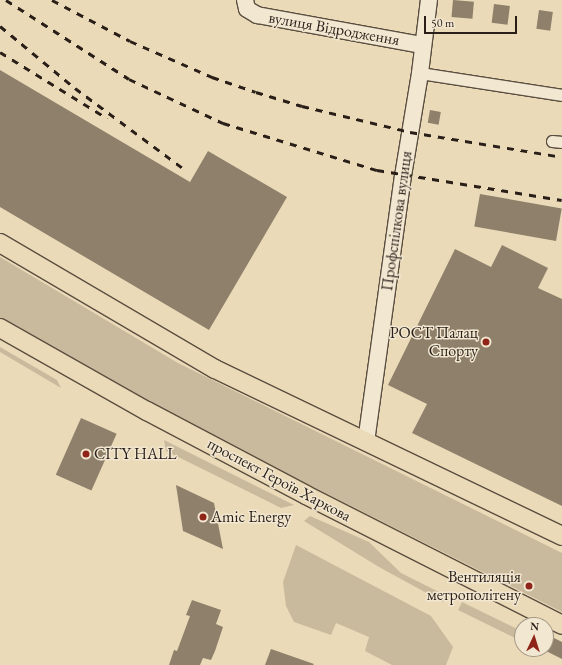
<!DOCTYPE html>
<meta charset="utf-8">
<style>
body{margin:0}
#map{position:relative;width:562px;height:665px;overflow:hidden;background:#ebdab8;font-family:"EB Garamond",serif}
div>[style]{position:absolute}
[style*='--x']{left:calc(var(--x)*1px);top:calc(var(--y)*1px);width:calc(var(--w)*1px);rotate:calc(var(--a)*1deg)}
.green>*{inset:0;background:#caba9d;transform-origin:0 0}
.building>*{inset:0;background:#8e806b;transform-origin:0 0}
.roads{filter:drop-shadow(1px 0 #5a4e40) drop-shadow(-1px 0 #5a4e40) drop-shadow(0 1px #5a4e40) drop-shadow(0 -1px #5a4e40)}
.street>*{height:11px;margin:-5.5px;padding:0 5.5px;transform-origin:5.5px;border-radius:5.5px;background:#f2e7d1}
.secondary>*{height:16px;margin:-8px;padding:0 8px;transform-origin:8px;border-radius:8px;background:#f2e7d1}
.primary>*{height:18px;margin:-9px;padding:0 9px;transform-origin:9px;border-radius:9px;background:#ebdab8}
.rail>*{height:3px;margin-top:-1.5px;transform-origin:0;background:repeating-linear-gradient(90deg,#291f18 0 7px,transparent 0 14px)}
.dots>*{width:11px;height:11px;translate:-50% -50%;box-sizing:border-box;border:2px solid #f2e7d1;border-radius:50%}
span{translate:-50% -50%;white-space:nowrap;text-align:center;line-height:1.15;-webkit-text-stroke:3px #f2e7d1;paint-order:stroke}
.street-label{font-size:16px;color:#291f18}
.poi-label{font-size:16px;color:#291f18}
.right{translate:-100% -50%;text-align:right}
.left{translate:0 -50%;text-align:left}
.north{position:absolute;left:514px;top:617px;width:40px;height:40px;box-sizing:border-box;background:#f2e7d1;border:1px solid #a29787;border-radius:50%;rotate:4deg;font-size:11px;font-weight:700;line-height:16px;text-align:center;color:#291f18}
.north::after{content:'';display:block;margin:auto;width:14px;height:18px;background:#8f2418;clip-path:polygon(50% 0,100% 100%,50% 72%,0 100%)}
.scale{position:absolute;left:424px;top:16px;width:93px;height:18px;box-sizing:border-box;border:2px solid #291f18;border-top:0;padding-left:5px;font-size:12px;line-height:14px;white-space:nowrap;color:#291f18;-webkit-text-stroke:3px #f2e7d1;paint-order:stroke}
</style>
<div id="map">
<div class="green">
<i style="clip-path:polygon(0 257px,178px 363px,562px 553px,562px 612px,158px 409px,0 319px)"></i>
<i style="clip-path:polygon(0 347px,57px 380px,61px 388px,0 352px)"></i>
<i style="clip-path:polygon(164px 440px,294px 505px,281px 508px,166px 451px)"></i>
<i style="clip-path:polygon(310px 516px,369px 542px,401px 573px,447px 596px,443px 602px,379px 567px,304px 521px)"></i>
<i style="clip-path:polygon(296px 545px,431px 616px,453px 647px,446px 665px,392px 665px,365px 651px,369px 637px,336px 623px,331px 635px,294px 622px,286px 606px,283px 582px)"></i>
<i style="left:462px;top:602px;width:64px;height:9px;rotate:26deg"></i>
</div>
<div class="building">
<i style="left:453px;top:0;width:21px;height:17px;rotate:5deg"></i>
<i style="left:494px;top:4px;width:16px;height:19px;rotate:7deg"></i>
<i style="left:539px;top:10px;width:14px;height:19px;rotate:8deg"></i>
<i style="clip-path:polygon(0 70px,190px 182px,208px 151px,287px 197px,209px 330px,0 207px)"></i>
<i style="left:430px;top:110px;width:11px;height:13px;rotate:10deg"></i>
<i style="left:480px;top:194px;width:83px;height:33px;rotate:10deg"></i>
<i style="clip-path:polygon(502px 245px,548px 268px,538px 288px,562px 299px,562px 506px,412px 433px,427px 404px,388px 385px,455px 249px,491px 267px)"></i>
<i style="left:81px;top:418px;width:39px;height:62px;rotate:24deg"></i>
<i style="clip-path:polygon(176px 485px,214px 503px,223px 549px,183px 531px)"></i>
<i style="clip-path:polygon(192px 600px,221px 610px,216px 624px,223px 627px,215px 651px,211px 660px,203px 658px,200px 665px,169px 665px,174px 650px,177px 651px,190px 616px,186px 615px)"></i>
<i style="clip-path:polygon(546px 634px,562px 642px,562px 659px,546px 651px)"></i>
<i style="clip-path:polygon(271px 649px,314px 664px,313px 665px,265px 665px)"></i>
</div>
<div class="roads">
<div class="street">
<i style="--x:420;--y:73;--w:144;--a:8.8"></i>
<i style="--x:552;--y:141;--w:10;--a:6"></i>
</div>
<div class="secondary">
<i style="--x:245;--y:0;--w:9;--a:77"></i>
<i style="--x:247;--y:9;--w:12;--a:31"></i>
<i style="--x:257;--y:15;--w:168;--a:10.3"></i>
<i style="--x:366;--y:442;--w:269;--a:-82.1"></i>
<i style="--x:403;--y:176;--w:104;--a:-80.6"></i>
<i style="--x:420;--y:73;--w:74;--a:-83"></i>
</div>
<div class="primary">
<i style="--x:0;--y:243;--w:249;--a:30.4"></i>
<i style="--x:215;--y:369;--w:385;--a:25.7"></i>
<i style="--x:0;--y:328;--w:169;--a:29.5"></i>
<i style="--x:147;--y:411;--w:180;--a:27.8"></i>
<i style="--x:306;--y:495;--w:287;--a:26.9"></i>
</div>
</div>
<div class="rail">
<i style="--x:6;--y:0;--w:146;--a:32.7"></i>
<i style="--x:129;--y:79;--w:104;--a:25.1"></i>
<i style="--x:223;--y:123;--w:161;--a:17"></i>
<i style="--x:377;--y:170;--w:187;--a:9.2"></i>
<i style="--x:52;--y:0;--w:88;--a:27.7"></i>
<i style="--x:130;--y:41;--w:90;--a:23.7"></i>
<i style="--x:212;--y:77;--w:46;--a:18.8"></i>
<i style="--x:256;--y:92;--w:48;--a:16.9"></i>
<i style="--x:302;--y:106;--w:111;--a:13.5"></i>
<i style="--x:410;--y:132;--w:154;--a:9.3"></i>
<i style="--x:0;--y:26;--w:97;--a:39.6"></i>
<i style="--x:75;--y:88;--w:136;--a:36.6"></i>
<i style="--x:0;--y:52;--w:126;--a:31.7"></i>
</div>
<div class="dots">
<i style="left:486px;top:342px;background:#8f2418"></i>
<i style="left:86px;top:454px;background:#8f2418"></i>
<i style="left:203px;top:517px;background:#8f2418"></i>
<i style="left:529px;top:586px;background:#8f2418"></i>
</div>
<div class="street-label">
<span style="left:334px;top:29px;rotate:10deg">вулиця Відродження</span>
<span style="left:397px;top:221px;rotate:-82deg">Профспілкова вулиця</span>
<span style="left:279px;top:480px;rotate:28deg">проспект Героїв Харкова</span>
</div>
<div class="poi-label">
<span class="right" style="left:478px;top:342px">РОСТ Палац<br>Спорту</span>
<span class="left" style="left:94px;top:454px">CITY HALL</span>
<span class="left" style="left:211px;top:517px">Amic Energy</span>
<span class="right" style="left:521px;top:586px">Вентиляція<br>метрополітену</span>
</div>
<div class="north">N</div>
<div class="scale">50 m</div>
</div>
